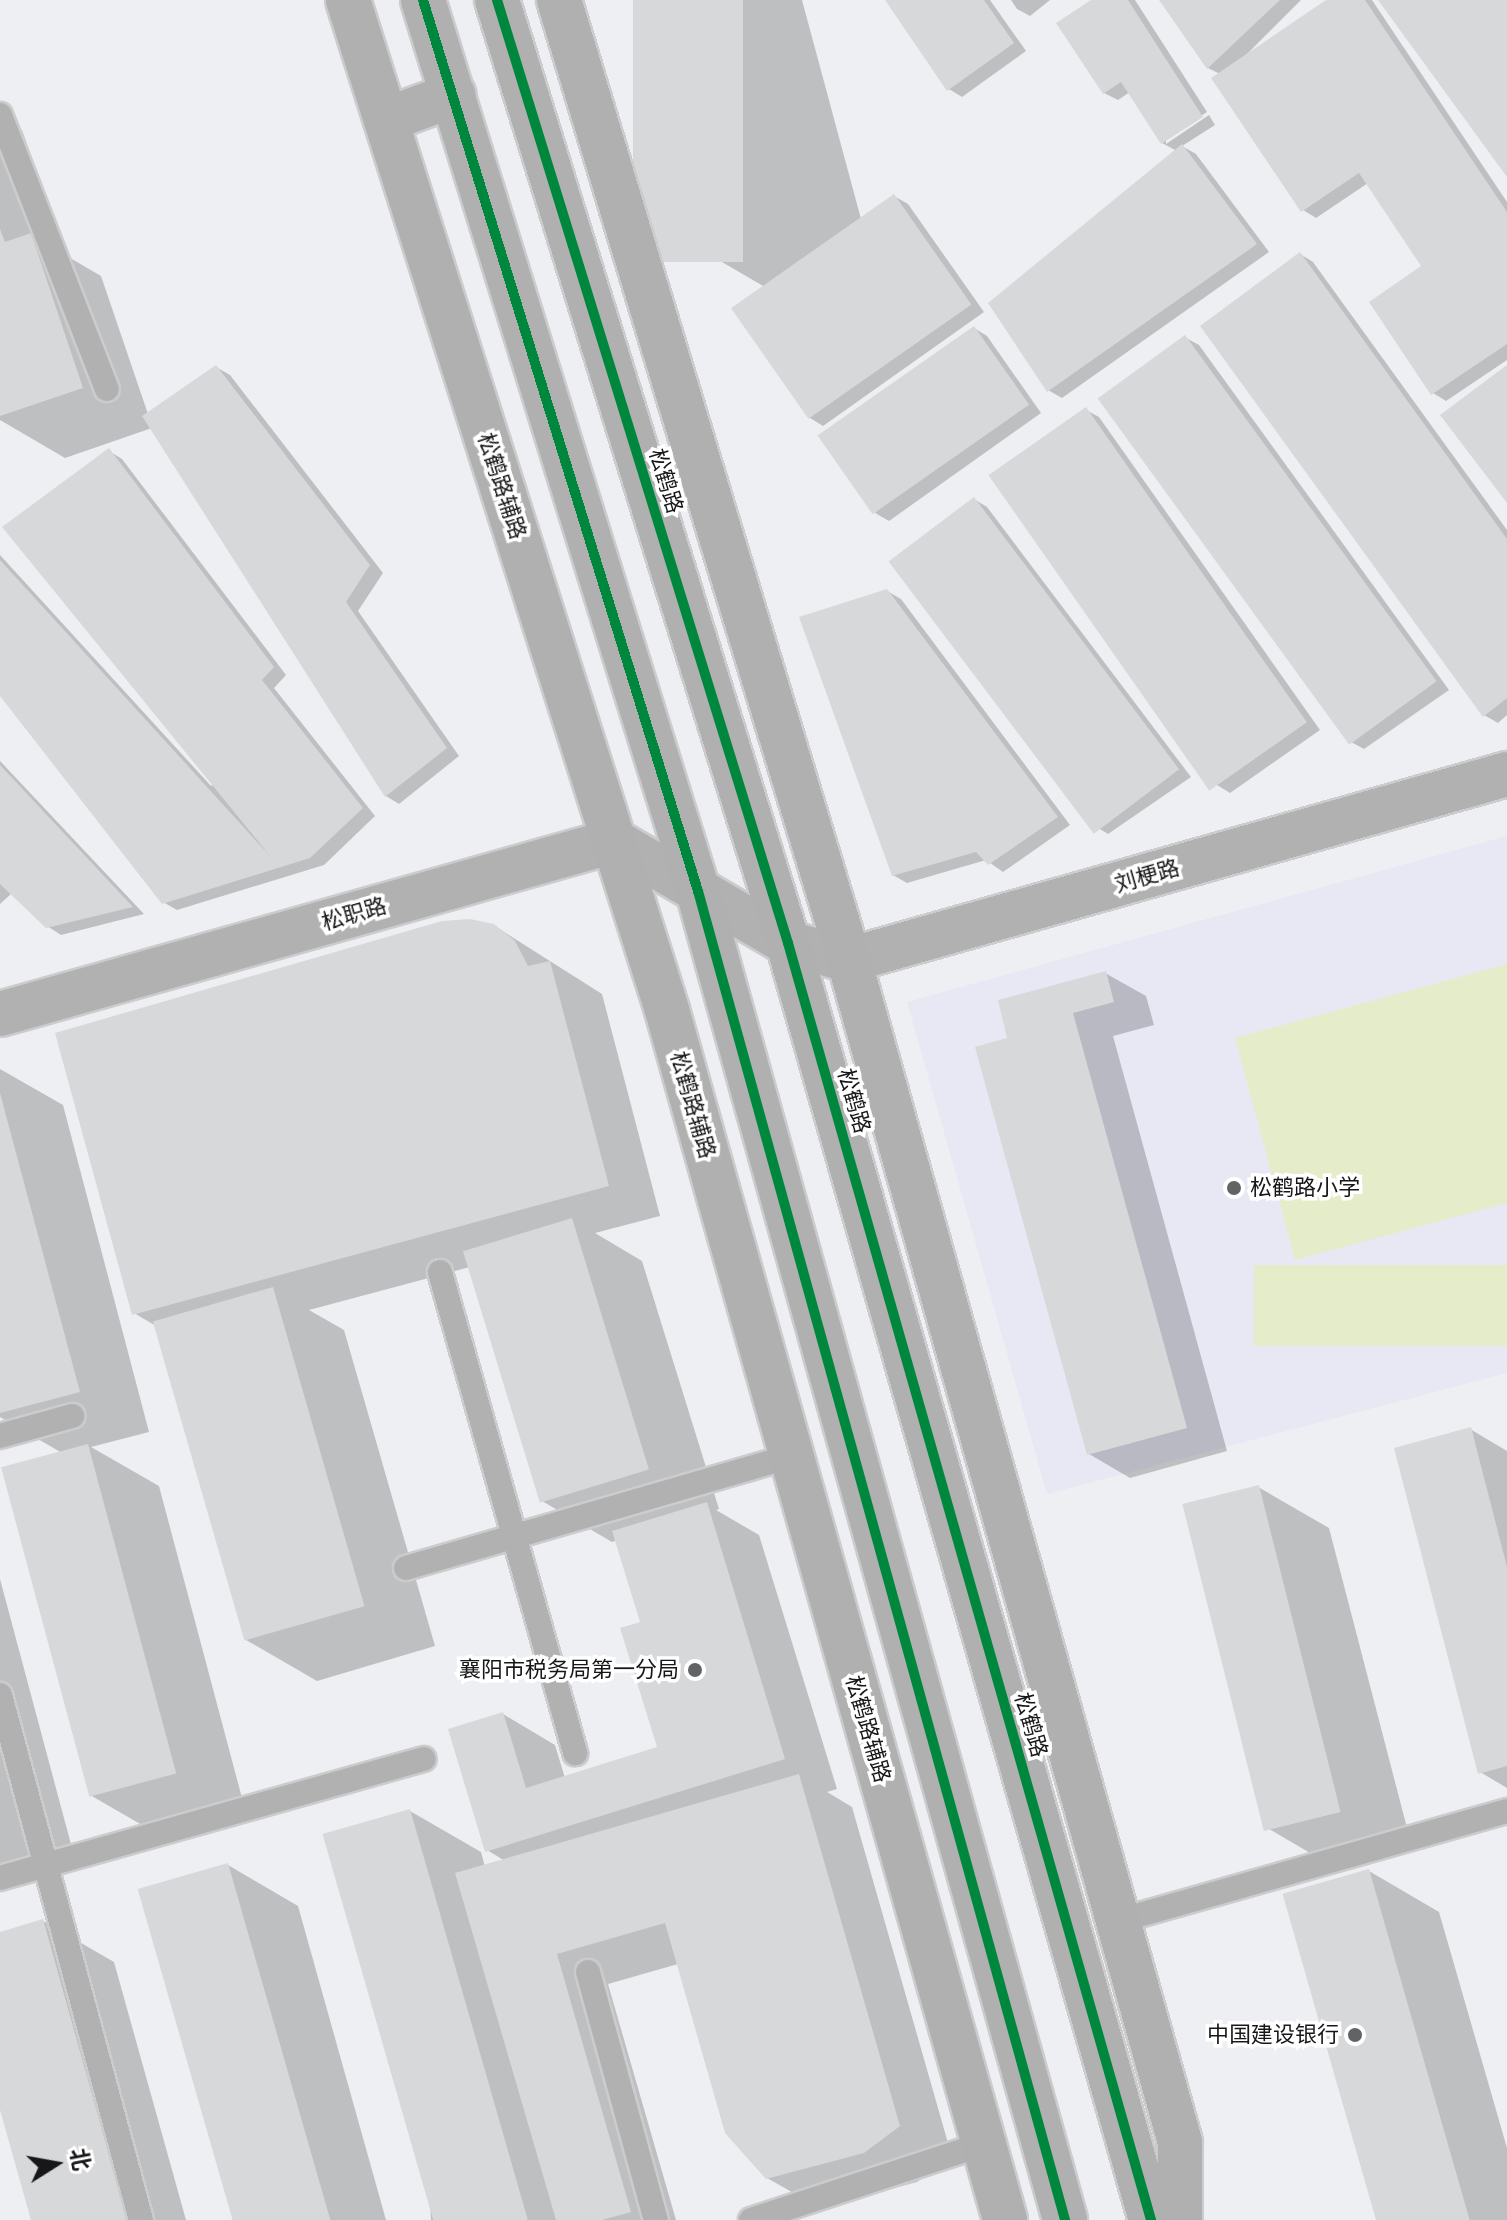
<!DOCTYPE html>
<meta charset="utf-8">
<style>
body{margin:0}
#map{position:relative;width:1507px;height:2220px;overflow:hidden;background:#edeff2;font-family:Poppins,"Noto Sans SC",sans-serif}
div>[style]{position:absolute}
[style*='--x']{left:calc(var(--x)*1px);top:calc(var(--y)*1px);width:calc(var(--w)*1px);rotate:calc(var(--a)*1deg)}
.education>*{inset:0;background:#e8e8f5}
.green>*{inset:0;background:#e5ecca;transform-origin:0 0}
.shadow>*{inset:0;background:#0003}
.building>*{inset:0;background:#d7d8da;transform-origin:0 0}
.roads{filter:drop-shadow(2px 0 #ccccce) drop-shadow(-2px 0 #ccccce) drop-shadow(0 2px #ccccce) drop-shadow(0 -2px #ccccce)}
.lane>*{height:24px;margin:-12px;padding:0 12px;transform-origin:12px;border-radius:12px;background:#b1b1b1}
.street>*{height:44px;margin:-22px;padding:0 22px;transform-origin:22px;border-radius:22px;background:#b1b1b1}
.secondary>*{height:44px;margin:-22px;padding:0 22px;transform-origin:22px;border-radius:22px;background:#b0b0b1}
.cycleway>*{height:10px;margin:-5px;padding:0 5px;transform-origin:5px;border-radius:5px;background:#00873e}
.dots>*{width:22px;height:22px;translate:-50% -50%;box-sizing:border-box;border:4px solid #fff;border-radius:50%}
span{translate:-50% -50%;white-space:nowrap;text-align:center;line-height:1.15;-webkit-text-stroke:7px #fff;paint-order:stroke}
.street-label{font-size:22px;color:#171719}
.poi-label{font-size:22px;color:#171719}
.left{translate:0 -50%;text-align:left}
.right{translate:-100% -50%;text-align:right}
.north{position:absolute;left:16px;top:2124px;width:80px;height:80px;-webkit-text-stroke:6px #fff;paint-order:stroke;rotate:79deg;font-size:22px;font-weight:700;line-height:32px;text-align:center;color:#171719}
.north::after{content:'';display:block;margin:auto;width:28px;height:36px;background:#171719;clip-path:polygon(50% 0,100% 100%,50% 72%,0 100%)}
</style>
<div id="map">
<div class="education">
<i style="clip-path:polygon(1507px 836px,1507px 1373px,1047px 1494px,907px 1002px)"></i>
</div>
<div class="green">
<i style="clip-path:polygon(1507px 964px,1507px 1203px,1295px 1260px,1235px 1038px)"></i>
<i style="left:1507px;top:1265px;width:81px;height:253px;rotate:90deg"></i>
</div>
<div class="shadow">
<i style="clip-path:polygon(635px 0,802px 0,861px 219px,894px 196px,908px 204px,984px 312px,823px 426px,810px 418px,765px 287px,703px 251px)"></i>
<i style="clip-path:polygon(888px 0,990px 0,1026px 51px,962px 97px,949px 89px)"></i>
<i style="clip-path:polygon(1011px 0,1050px 0,1030px 16px,1017px 9px)"></i>
<i style="clip-path:polygon(1095px 0,1135px 0,1207px 112px,1166px 139px,1166px 144px,1209px 115px,1215px 125px,1182px 146px,1196px 154px,1269px 252px,1062px 398px,1048px 390px,1177px 151px,1162px 143px,1130px 92px,1118px 100px,1104px 93px)"></i>
<i style="clip-path:polygon(1162px 0,1301px 0,1242px 59px,1330px 0,1372px 0,1507px 202px,1507px 360px,1446px 401px,1433px 393px,1424px 267px,1368px 183px,1316px 218px,1303px 210px,1220px 74px,1208px 68px)"></i>
<i style="clip-path:polygon(0 107px,4px 120px,22px 130px,65px 255px,101px 276px,148px 414px,216px 367px,230px 375px,383px 573px,358px 611px,459px 756px,399px 804px,386px 796px,152px 428px,65px 458px,0 420px)"></i>
<i style="clip-path:polygon(1300px 254px,1313px 262px,1507px 530px,1507px 715px,1498px 723px,1484px 715px)"></i>
<i style="clip-path:polygon(974px 328px,987px 336px,1041px 413px,889px 521px,875px 513px)"></i>
<i style="clip-path:polygon(1186px 338px,1199px 345px,1449px 690px,1364px 749px,1351px 742px)"></i>
<i style="clip-path:polygon(1086px 410px,1099px 417px,1320px 730px,1230px 793px,1217px 785px)"></i>
<i style="clip-path:polygon(109px 451px,122px 459px,286px 675px,274px 688px,375px 816px,324px 865px,177px 910px,163px 902px,0 692px,0 555px,211px 786px,214px 783px)"></i>
<i style="clip-path:polygon(974px 499px,987px 507px,1191px 777px,1108px 834px,1095px 826px)"></i>
<i style="clip-path:polygon(887px 591px,901px 599px,1070px 825px,1003px 872px,986px 860px,907px 883px,893px 875px)"></i>
<i style="clip-path:polygon(0 761px,144px 914px,61px 935px,47px 926px,12px 893px,0 904px)"></i>
<i style="clip-path:polygon(493px 925px,602px 994px,660px 1216px,595px 1233px,642px 1261px,719px 1509px,716px 1510px,759px 1535px,837px 1789px,827px 1792px,852px 1807px,952px 2157px,917px 2182px,820px 2208px,767px 2178px,678px 1964px,608px 1984px,676px 2220px,431px 2220px,410px 1811px,481px 1852px,485px 1867px,505px 1861px,487px 1850px,503px 1714px,555px 1745px,565px 1778px,659px 1749px,643px 1623px,617px 1540px,612px 1542px,542px 1501px,470px 1267px,309px 1310px,344px 1330px,435px 1646px,317px 1681px,246px 1640px,156px 1326px,134px 1313px)"></i>
<i style="clip-path:polygon(1105px 973px,1146px 996px,1154px 1025px,1113px 1036px,1227px 1451px,1130px 1478px,1089px 1454px,1010px 1039px)"></i>
<i style="clip-path:polygon(0 1069px,63px 1105px,149px 1432px,91px 1447px,159px 1486px,246px 1813px,161px 1836px,90px 1795px,62px 1453px,0 1417px)"></i>
<i style="clip-path:polygon(1470px 1429px,1507px 1451px,1507px 1788px,1480px 1772px)"></i>
<i style="clip-path:polygon(1258px 1487px,1329px 1528px,1413px 1851px,1339px 1870px,1269px 1829px)"></i>
<i style="clip-path:polygon(0 1579px,76px 1863px,0 1883px)"></i>
<i style="clip-path:polygon(228px 1865px,298px 1906px,386px 2220px,233px 2220px)"></i>
<i style="clip-path:polygon(1369px 1871px,1439px 1912px,1507px 2148px,1507px 2220px,1377px 2220px)"></i>
<i style="clip-path:polygon(43px 1921px,114px 1962px,186px 2220px,33px 2220px,0 2103px,0 1934px)"></i>
</div>
<div class="building">
<i style="left:633px;top:0;width:110px;height:262px"></i>
<i style="clip-path:polygon(885px 0,984px 0,1014px 43px,947px 91px)"></i>
<i style="clip-path:polygon(1091px 0,1128px 0,1203px 117px,1161px 144px,1121px 82px,1103px 94px,1056px 23px)"></i>
<i style="clip-path:polygon(1159px 0,1280px 0,1207px 69px)"></i>
<i style="clip-path:polygon(1326px 0,1365px 0,1507px 212px,1507px 344px,1431px 395px,1369px 302px,1421px 266px,1359px 173px,1301px 212px,1211px 78px)"></i>
<i style="clip-path:polygon(1378px 0,1507px 0,1507px 177px)"></i>
<i style="clip-path:polygon(1182px 144px,1257px 244px,1047px 392px,988px 303px)"></i>
<i style="left:894px;top:194px;width:135px;height:199px;rotate:55deg"></i>
<i style="clip-path:polygon(0 229px,5px 242px,31px 233px,83px 388px,0 416px)"></i>
<i style="clip-path:polygon(1300px 252px,1507px 539px,1507px 698px,1483px 717px,1200px 326px)"></i>
<i style="left:974px;top:326px;width:96px;height:191px;rotate:55deg"></i>
<i style="left:1185px;top:335px;width:428px;height:108px;rotate:54deg"></i>
<i style="clip-path:polygon(216px 365px,370px 565px,346px 602px,447px 748px,385px 797px,142px 416px)"></i>
<i style="clip-path:polygon(1507px 365px,1507px 503px,1440px 415px)"></i>
<i style="left:1086px;top:407px;width:385px;height:119px;rotate:55deg"></i>
<i style="clip-path:polygon(109px 448px,274px 667px,262px 680px,363px 808px,310px 858px,162px 904px,0 696px,0 560px,270px 856px,2px 527px)"></i>
<i style="left:974px;top:497px;width:341px;height:107px;rotate:53deg"></i>
<i style="clip-path:polygon(887px 589px,1058px 817px,988px 865px,976px 852px,892px 876px,799px 617px)"></i>
<i style="clip-path:polygon(0 765px,133px 907px,46px 928px,0 884px)"></i>
<i style="clip-path:polygon(470px 919px,494px 924px,515px 941px,528px 966px,550px 961px,609px 1186px,132px 1315px,55px 1033px,442px 921px)"></i>
<i style="clip-path:polygon(1106px 971px,1114px 1002px,1073px 1013px,1187px 1428px,1087px 1455px,975px 1047px,1007px 1038px,998px 1000px)"></i>
<i style="clip-path:polygon(0 1093px,80px 1392px,0 1413px)"></i>
<i style="left:572px;top:1218px;width:263px;height:114px;rotate:73deg"></i>
<i style="left:273px;top:1287px;width:332px;height:125px;rotate:74deg"></i>
<i style="clip-path:polygon(1471px 1427px,1507px 1567px,1507px 1766px,1478px 1774px,1394px 1448px)"></i>
<i style="left:88px;top:1444px;width:341px;height:90px;rotate:75deg"></i>
<i style="left:1259px;top:1485px;width:337px;height:79px;rotate:76deg"></i>
<i style="clip-path:polygon(707px 1502px,785px 1759px,485px 1852px,448px 1729px,503px 1712px,526px 1788px,657px 1747px,620px 1628px,640px 1622px,612px 1531px)"></i>
<i style="clip-path:polygon(799px 1774px,900px 2126px,864px 2153px,766px 2179px,725px 2133px,665px 1923px,557px 1954px,631px 2212px,602px 2220px,556px 2220px,455px 1873px)"></i>
<i style="left:410px;top:1809px;width:427px;height:91px;rotate:74deg"></i>
<i style="left:228px;top:1863px;width:371px;height:94px;rotate:74deg"></i>
<i style="left:1369px;top:1869px;width:365px;height:90px;rotate:74deg"></i>
<i style="clip-path:polygon(43px 1919px,127px 2220px,31px 2220px,0 2110px,0 1932px)"></i>
</div>
<div class="roads">
<div class="lane">
<i style="--x:0;--y:115;--w:294;--a:68.7"></i>
<i style="--x:440;--y:1272;--w:500;--a:74.3"></i>
<i style="--x:0;--y:1436;--w:75;--a:-15.5"></i>
<i style="--x:406;--y:1568;--w:402;--a:-16.2"></i>
<i style="--x:0;--y:1695;--w:544;--a:74.97"></i>
<i style="--x:0;--y:1878;--w:440;--a:-15.7"></i>
<i style="--x:1118;--y:1921;--w:404;--a:-15.8"></i>
<i style="--x:588;--y:1972;--w:257;--a:74.7"></i>
<i style="--x:751;--y:2220;--w:244;--a:-18.1"></i>
</div>
<div class="street">
<i style="--x:0;--y:1014;--w:638;--a:-15.74"></i>
<i style="--x:614;--y:841;--w:202;--a:30.4"></i>
<i style="--x:788;--y:943;--w:63;--a:15.6"></i>
<i style="--x:849;--y:960;--w:684;--a:-15.78"></i>
</div>
<div class="secondary">
<i style="--x:348;--y:0;--w:1059;--a:72.47"></i>
<i style="--x:667;--y:1010;--w:1256;--a:74.39"></i>
<i style="--x:423;--y:0;--w:932;--a:72.85"></i>
<i style="--x:698;--y:891;--w:1379;--a:74.56"></i>
<i style="--x:497;--y:0;--w:987;--a:72.85"></i>
<i style="--x:788;--y:943;--w:1328;--a:74.13"></i>
<i style="--x:559;--y:0;--w:1003;--a:73.19"></i>
<i style="--x:849;--y:960;--w:1227;--a:74.36"></i>
<i style="--x:1180;--y:2142;--w:78;--a:90"></i>
<i style="--x:386;--y:120;--w:72;--a:-20.5"></i>
</div>
</div>
<div class="cycleway">
<i style="--x:423;--y:0;--w:932;--a:72.85"></i>
<i style="--x:698;--y:891;--w:1379;--a:74.56"></i>
<i style="--x:497;--y:0;--w:987;--a:72.85"></i>
<i style="--x:788;--y:943;--w:1328;--a:74.13"></i>
</div>
<div class="dots">
<i style="left:1234px;top:1188px;background:#626365"></i>
<i style="left:695px;top:1670px;background:#626365"></i>
<i style="left:1355px;top:2035px;background:#626365"></i>
</div>
<div class="street-label">
<span style="left:666px;top:481px;rotate:73deg">松鹤路</span>
<span style="left:502px;top:486px;rotate:72deg">松鹤路辅路</span>
<span style="left:1147px;top:876px;rotate:-16deg">刘梗路</span>
<span style="left:354px;top:914px;rotate:-16deg">松职路</span>
<span style="left:854px;top:1101px;rotate:74deg">松鹤路</span>
<span style="left:693px;top:1105px;rotate:74deg">松鹤路辅路</span>
<span style="left:1031px;top:1725px;rotate:74deg">松鹤路</span>
<span style="left:868px;top:1729px;rotate:74deg">松鹤路辅路</span>
</div>
<div class="poi-label">
<span class="left" style="left:1250px;top:1188px">松鹤路小学</span>
<span class="right" style="left:679px;top:1670px">襄阳市税务局第一分局</span>
<span class="right" style="left:1339px;top:2035px">中国建设银行</span>
</div>
<div class="north">北</div>
</div>
